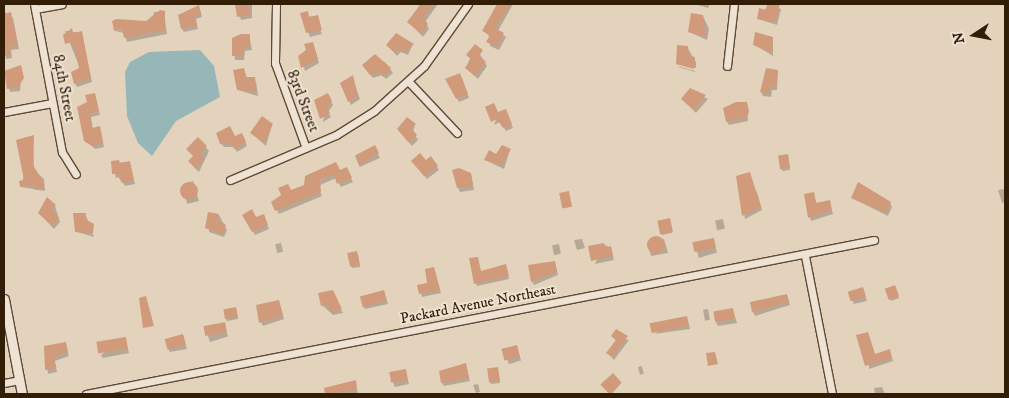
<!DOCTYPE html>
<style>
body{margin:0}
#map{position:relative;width:1009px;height:398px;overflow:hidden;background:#e4d3bc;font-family:"IM FELL DW Pica",serif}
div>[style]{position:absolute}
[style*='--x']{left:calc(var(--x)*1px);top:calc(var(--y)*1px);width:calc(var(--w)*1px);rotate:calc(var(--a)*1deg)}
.water>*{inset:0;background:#97b6b8}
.shadow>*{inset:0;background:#0003;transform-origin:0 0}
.building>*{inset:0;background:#d19a7a;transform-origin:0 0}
.round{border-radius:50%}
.roads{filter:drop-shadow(1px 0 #5e4a34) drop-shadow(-1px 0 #5e4a34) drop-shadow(0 1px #5e4a34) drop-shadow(0 -1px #5e4a34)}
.minor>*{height:7px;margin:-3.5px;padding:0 3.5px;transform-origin:3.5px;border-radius:3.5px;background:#ede2d3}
.tertiary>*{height:9px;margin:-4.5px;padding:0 4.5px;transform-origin:4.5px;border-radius:4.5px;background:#ede2d3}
span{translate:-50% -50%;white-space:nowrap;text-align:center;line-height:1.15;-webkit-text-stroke:4px #ede2d3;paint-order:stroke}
.street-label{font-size:15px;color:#321d07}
.frame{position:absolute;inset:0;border:5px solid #321d07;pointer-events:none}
.north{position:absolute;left:949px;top:10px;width:50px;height:50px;-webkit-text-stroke:4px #ede2d3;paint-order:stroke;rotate:259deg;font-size:14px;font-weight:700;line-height:20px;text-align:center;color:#321d07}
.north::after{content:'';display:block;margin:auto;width:18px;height:22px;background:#321d07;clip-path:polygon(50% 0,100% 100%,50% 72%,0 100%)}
</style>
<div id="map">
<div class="water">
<i style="clip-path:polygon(200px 50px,214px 66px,220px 97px,176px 121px,152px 156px,138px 143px,127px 116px,125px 72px,130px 62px,149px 52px)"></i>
</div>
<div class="shadow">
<i style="clip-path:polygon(236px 4px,252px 4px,252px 18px,241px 20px)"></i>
<i style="clip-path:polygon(420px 4px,438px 4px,425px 22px,429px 29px,423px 37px,409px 22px)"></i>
<i style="clip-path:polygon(498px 4px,513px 4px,498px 31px,506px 37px,499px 50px,490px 46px,490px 37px,484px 31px)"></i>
<i style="clip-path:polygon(694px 4px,710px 4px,708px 8px)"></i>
<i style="clip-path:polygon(769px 4px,781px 9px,777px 25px,758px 19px)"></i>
<i style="clip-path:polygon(199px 6px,202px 17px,196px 19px,198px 29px,184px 32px,182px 29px)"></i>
<i style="clip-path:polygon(4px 11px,13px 18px,19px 49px,11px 50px,12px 58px,6px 59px,4px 39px,9px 38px)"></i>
<i style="clip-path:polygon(154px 12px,164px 12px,167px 34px,127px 42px,124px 33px,115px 31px,152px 21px)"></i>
<i style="clip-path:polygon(302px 15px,314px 17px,322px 34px,310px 37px)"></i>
<i style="clip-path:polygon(703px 16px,709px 29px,707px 40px,689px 32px)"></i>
<i style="clip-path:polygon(65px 31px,81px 33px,92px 82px,77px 87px,75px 83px,80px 68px)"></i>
<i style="clip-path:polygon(249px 35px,252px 50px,245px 51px,244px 60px,235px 60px,233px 39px)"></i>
<i style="clip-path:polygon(773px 38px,773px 56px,755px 45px)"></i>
<i style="clip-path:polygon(313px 43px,319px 63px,305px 71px,300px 56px)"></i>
<i style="clip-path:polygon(413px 44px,408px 55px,401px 52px,397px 56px,387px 45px)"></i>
<i style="clip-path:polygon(475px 46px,487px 66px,478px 79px,466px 68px)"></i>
<i style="clip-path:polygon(687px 47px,696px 62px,696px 68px,677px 63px)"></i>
<i style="clip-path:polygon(385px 62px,393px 73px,386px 79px,382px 75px,373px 78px,366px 69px)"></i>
<i style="clip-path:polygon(678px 66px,695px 71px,695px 72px,679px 67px)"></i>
<i style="clip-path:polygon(244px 69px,247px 78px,256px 82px,258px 96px,238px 90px)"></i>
<i style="clip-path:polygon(22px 70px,20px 91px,10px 92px,5px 72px)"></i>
<i style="clip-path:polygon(778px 71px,777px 90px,772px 90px,771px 97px,763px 96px,761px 92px)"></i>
<i style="clip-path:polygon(352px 77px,360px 99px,351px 105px,349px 101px)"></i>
<i style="clip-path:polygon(462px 78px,469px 98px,459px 102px,447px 80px)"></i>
<i style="clip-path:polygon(690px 90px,708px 99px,696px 113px,682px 99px)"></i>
<i style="clip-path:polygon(95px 94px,100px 115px,91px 117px,93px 129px,101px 131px,104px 147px,95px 149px,86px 140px,88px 102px)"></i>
<i style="clip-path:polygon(327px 94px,333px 105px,328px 112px,331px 117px,323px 122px)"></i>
<i style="clip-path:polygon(747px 103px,748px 121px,729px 125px,727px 121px)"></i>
<i style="clip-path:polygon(498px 113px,507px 114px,513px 128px,506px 131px,500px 122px,494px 125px)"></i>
<i style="clip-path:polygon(272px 125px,266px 146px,251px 133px)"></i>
<i style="clip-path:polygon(415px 125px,413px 132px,418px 140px,412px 146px,398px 129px)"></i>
<i style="clip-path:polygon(33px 136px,34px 170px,44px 179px,45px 191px,21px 187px)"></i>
<i style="clip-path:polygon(234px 138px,244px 138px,247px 146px,237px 152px,234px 147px,224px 147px,221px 143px)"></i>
<i style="clip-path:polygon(198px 139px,209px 151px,199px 172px,192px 165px)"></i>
<i style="left:375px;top:147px;width:12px;height:22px;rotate:66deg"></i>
<i style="clip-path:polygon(510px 150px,504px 169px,485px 160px,490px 152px,496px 155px)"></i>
<i style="clip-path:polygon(779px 157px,788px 157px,790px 170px,782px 171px)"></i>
<i style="clip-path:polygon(433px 160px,439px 170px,427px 179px,415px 165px)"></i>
<i style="clip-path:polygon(112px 162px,129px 163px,135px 184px,125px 186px,120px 177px,116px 178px)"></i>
<i style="clip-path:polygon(340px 171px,348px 172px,353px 182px,341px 187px,336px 178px,318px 186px,322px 196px,279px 214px,273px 202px)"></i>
<i style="clip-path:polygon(471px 174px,474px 190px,460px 192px,458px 188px)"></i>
<i style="clip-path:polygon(737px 176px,757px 192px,762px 210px,745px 219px)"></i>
<i style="clip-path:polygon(193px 181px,199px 201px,187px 204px,183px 184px)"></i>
<i style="clip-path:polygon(1005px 189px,1005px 202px,1002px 203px,998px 190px)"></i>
<i style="clip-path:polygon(813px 194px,817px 204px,829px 202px,833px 214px,811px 221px,805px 195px)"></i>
<i style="clip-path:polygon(852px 198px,890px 203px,892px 207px,888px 216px)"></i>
<i style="clip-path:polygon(55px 206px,60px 222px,54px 229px,39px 213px)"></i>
<i style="clip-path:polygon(209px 213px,219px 215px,227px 230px,224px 237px,209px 232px)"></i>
<i style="clip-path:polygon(85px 214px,87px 218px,94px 237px,77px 232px)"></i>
<i style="clip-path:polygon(244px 216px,265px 219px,269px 229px,255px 235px)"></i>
<i style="left:723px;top:219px;width:10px;height:8px;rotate:79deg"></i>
<i style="clip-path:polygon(659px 221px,670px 221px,672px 233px,662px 235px)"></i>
<i style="clip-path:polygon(664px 239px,668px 253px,651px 256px,647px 242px)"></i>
<i style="left:713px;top:239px;width:14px;height:19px;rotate:73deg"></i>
<i style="clip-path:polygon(574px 240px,582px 239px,585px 248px,577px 250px)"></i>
<i style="left:281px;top:243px;width:9px;height:6px;rotate:77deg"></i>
<i style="left:559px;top:244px;width:10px;height:7px;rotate:79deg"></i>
<i style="clip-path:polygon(603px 244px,611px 248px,614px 260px,595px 264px)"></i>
<i style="clip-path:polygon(358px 254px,360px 267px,352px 268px,349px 255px)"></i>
<i style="clip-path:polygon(477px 258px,481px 272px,506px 266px,509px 279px,477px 286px,471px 259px)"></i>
<i style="clip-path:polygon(555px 262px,558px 275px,534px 285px,532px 281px)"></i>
<i style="clip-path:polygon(435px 271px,441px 293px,422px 297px,419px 286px,429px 284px)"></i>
<i style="clip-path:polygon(895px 286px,899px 298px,891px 301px,886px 290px)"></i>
<i style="clip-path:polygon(863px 288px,867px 301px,854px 304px,849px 292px)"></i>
<i style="clip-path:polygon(384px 291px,388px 304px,365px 309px,363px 306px)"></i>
<i style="clip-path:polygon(332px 292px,343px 313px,333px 315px,322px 305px)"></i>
<i style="clip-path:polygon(787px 295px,790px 305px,755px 316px,753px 312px,751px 303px)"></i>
<i style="clip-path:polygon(279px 302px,284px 319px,263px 326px,261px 322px)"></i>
<i style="clip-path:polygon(236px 309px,238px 319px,227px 321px,226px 320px)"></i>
<i style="left:708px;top:309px;width:11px;height:5px;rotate:80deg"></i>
<i style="clip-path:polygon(733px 310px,737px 323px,718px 326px,716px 323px)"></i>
<i style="clip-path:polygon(687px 317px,690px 329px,654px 334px)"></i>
<i style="left:224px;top:323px;width:14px;height:19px;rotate:73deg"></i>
<i style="clip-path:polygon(868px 333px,875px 355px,891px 355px,893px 361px,869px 369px)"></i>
<i style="clip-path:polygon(183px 335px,187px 349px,170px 352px,168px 349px)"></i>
<i style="clip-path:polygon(612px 336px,629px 340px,614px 360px,608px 353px,617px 342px)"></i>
<i style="clip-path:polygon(125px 338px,129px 353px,103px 358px,101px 355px)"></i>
<i style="clip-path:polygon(65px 343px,69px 356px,55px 361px,57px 372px,48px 374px,45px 347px)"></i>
<i style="left:517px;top:347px;width:14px;height:13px;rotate:73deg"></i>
<i style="clip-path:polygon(466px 365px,470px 381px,444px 386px,442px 383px)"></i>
<i style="left:638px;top:367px;width:4px;height:8px;rotate:-14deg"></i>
<i style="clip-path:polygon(405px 370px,409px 384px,395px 387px,393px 383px)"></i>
<i style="clip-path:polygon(488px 370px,498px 370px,500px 383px,491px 384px)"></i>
<i style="clip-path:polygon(355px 382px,358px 393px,326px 394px,325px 389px)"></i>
<i style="clip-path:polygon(621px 383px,612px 394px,604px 387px)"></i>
<i style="clip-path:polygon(478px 384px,480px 392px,476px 393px,473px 385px)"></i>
<i style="clip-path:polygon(882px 387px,885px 394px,875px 394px,874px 388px)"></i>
</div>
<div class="building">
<i style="clip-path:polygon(235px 4px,248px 4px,250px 15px,237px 17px)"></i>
<i style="clip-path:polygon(421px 4px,433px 4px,423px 17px,428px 24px,421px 34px,407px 22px)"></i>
<i style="clip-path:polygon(497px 4px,511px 4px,495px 28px,504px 33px,497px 47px,486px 42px,490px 35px,482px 31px)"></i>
<i style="clip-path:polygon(767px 4px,780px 4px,775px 22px,757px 19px,759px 8px,766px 10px)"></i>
<i style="clip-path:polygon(199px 5px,201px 14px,194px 15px,197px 26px,181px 29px,178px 15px)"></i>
<i style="clip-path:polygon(160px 10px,165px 11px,165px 30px,124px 38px,122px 29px,114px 31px,112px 21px,116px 19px,146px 21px)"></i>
<i style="clip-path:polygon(308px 11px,309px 17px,318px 15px,322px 30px,306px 33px,300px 13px)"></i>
<i style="clip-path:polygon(11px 12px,18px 45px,10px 47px,11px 54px,4px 56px,4px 14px)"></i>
<i style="clip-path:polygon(691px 13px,703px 15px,706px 37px,688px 32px)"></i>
<i style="clip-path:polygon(72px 28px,73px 33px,82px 31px,91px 78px,74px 84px,71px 72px,79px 68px,76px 52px,72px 42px,65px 44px,63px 35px)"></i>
<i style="clip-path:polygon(755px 32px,773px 37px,772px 53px,753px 45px)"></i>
<i style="clip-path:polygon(396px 33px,414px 44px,406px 52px,398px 49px,395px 53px,386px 45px)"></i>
<i style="clip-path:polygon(241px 34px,250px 34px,250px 47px,244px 47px,243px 56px,232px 56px,232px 38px)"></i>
<i style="clip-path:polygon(313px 42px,318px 59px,301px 68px,298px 56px,306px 50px,304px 44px)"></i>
<i style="clip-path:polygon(475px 44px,483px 50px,479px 56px,486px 62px,475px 76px,465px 68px,471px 59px,466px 55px)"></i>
<i style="clip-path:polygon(677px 45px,688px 46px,689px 56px,695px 57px,694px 69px,676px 64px)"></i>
<i style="clip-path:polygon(375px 54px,391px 68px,383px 77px,379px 72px,370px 75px,362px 65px)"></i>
<i style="clip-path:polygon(21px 65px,24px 78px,18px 87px,7px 89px,4px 71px)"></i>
<i style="clip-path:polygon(244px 68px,246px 77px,255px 77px,257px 92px,237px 90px,233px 70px)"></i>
<i style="clip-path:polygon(766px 68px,778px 70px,776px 87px,770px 86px,769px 94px,760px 92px)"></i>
<i style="clip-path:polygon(460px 73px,468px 94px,456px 99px,445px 79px)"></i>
<i style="clip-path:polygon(353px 75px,358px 96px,348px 102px,340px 83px)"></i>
<i style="clip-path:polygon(690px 88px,706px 95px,694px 110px,681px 99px)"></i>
<i style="clip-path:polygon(95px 93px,99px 112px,90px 113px,92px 128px,100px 126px,103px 143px,92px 146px,84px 141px,77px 107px,87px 102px,85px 95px)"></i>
<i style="clip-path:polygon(328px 93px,332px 101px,327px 108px,330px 113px,320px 119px,314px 100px)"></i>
<i style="clip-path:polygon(736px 102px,747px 102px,749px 112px,746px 118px,726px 122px,723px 108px)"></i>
<i style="clip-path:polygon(494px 103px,498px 112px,506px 109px,512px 124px,503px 128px,497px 119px,491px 122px,485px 107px)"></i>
<i style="clip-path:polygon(262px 116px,273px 124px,264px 143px,250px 133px)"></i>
<i style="clip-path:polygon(407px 117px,416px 124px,411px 128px,417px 135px,409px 143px,397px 129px)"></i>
<i style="clip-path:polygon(230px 126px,235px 136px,242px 133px,246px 142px,234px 149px,231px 143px,220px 144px,216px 133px)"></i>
<i style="clip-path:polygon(34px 135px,33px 165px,44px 183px,44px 188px,35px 190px,34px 185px,20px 187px,19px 181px,24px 180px,16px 140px)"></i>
<i style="clip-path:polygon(198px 137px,207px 146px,200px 155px,205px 159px,196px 169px,188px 161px,193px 156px,186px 149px)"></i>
<i style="clip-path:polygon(375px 145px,379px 153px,359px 165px,356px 155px)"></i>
<i style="clip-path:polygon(502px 145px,511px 149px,502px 165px,484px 160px,489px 150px,496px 154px)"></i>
<i style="clip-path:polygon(420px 153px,426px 160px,431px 156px,438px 166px,424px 176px,411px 161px)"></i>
<i style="left:788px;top:154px;width:14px;height:10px;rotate:82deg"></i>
<i style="clip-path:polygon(119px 160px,120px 163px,130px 161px,134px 180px,122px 183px,117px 174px,112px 174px,111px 161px)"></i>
<i style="clip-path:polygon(336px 162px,340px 170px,347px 167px,352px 178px,337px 184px,334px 175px,320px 180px,321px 192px,275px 211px,271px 202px,281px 195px,278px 188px,288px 184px,291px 190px,304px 185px,305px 176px)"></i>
<i style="clip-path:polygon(459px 168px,471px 173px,473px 186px,457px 188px,452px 170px)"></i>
<i style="clip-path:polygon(750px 172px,761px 207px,742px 216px,736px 176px)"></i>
<i style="clip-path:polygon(858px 182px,891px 202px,886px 213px,851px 198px)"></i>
<i class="round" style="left:180px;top:182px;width:18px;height:18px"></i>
<i style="left:569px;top:191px;width:16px;height:10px;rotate:79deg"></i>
<i style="clip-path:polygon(814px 192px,816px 203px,830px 200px,832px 210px,808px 218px,804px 194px)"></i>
<i style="clip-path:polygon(47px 197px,56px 205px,52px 209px,59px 218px,52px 226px,38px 213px)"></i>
<i style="clip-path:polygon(252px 209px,256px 217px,264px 214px,268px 225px,252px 232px,242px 215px)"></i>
<i style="clip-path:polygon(208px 212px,219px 214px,217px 220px,226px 225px,222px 234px,205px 228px)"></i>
<i style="clip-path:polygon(73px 213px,86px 213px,85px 219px,94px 224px,93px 233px,75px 232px)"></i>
<i style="left:670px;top:218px;width:14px;height:13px;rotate:78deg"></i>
<i class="round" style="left:647px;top:236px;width:18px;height:18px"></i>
<i style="left:714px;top:238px;width:10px;height:22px;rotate:79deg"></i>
<i style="clip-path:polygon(604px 243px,605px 248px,611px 246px,613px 256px,591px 261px,588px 246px)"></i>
<i style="left:357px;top:251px;width:14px;height:10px;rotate:78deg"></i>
<i style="clip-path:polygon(478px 257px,481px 271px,506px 264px,509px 276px,474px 284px,469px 258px)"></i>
<i style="clip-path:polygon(555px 261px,557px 272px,531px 282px,528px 265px)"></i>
<i style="clip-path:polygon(434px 267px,440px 290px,419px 294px,417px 285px,427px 283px,425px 269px)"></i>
<i style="left:895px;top:285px;width:12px;height:11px;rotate:70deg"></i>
<i style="left:863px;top:287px;width:10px;height:16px;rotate:73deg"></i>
<i style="clip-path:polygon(333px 290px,342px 309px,330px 312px,328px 304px,321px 306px,318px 293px)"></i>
<i style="left:384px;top:290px;width:11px;height:25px;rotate:75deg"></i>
<i style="clip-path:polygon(787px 294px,789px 302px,752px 312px,750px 302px)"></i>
<i style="clip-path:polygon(146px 296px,154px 326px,143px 328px,139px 298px)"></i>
<i style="clip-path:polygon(279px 300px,283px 315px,259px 323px,256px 305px)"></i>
<i style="left:236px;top:307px;width:10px;height:13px;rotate:79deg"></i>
<i style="left:733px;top:308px;width:11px;height:20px;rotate:80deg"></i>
<i style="left:687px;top:316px;width:10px;height:38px;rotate:79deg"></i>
<i style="left:225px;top:322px;width:10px;height:22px;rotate:79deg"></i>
<i style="clip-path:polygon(616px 329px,628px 336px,612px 357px,606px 353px,616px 340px,611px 336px)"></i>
<i style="clip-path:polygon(868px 332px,875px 354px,890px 349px,892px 358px,865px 366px,856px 335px)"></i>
<i style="left:183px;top:334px;width:11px;height:19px;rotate:75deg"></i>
<i style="left:126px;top:337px;width:12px;height:30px;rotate:81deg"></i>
<i style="clip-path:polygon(66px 342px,68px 352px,54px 357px,56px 368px,45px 370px,44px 346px)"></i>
<i style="left:517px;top:345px;width:12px;height:16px;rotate:76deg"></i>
<i style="clip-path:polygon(715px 352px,718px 364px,708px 366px,706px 353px)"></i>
<i style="clip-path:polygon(466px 363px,469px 378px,441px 383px,439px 371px)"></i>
<i style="left:498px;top:367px;width:14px;height:11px;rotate:82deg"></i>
<i style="left:406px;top:369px;width:11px;height:17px;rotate:80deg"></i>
<i style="left:613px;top:373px;width:13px;height:17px;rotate:48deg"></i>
<i style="clip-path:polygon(356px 380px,357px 390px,325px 394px,324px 388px)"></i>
</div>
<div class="roads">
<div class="minor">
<i style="--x:34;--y:4;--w:151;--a:79.3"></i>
<i style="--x:62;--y:152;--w:26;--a:58"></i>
<i style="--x:276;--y:4;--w:59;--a:91"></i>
<i style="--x:275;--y:63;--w:90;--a:70"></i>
<i style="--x:35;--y:9;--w:27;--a:-10"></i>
<i style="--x:727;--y:66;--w:62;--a:-83.6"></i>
<i style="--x:409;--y:82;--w:70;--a:46.7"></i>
<i style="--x:4;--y:112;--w:49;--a:-10.6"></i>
<i style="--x:230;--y:180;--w:115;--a:-23"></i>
<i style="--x:336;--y:135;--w:45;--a:-32.3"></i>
<i style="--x:374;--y:111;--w:67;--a:-42"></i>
<i style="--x:424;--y:66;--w:76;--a:-54.6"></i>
<i style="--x:805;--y:256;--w:141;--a:78.9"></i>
<i style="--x:4;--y:383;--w:15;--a:-11"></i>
<i style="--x:86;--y:394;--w:803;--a:-11.06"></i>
</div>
<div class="tertiary">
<i style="--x:4;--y:299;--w:97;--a:79.3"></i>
</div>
</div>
<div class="street-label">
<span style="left:64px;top:88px;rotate:79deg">84th Street</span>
<span style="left:303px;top:101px;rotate:69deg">83rd Street</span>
<span style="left:478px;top:304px;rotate:-11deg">Packard Avenue Northeast</span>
</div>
<div class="frame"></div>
<div class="north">N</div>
</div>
